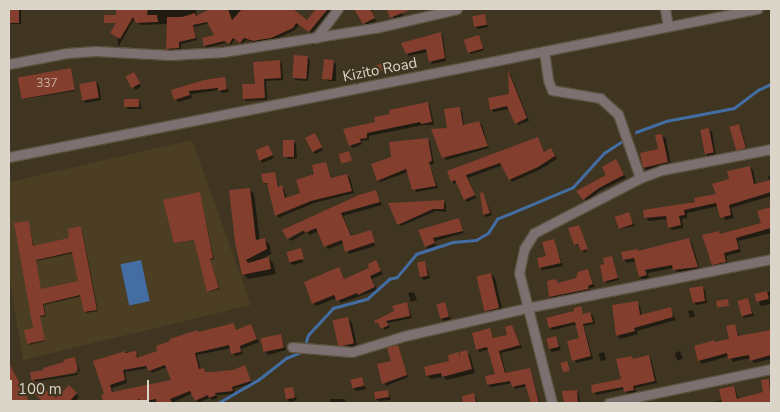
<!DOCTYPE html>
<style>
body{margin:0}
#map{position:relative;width:780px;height:412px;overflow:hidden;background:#3f3521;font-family:"Nunito Sans",sans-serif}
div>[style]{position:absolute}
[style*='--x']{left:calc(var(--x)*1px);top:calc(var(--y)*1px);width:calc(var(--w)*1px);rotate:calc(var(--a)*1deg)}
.built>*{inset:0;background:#4c3e23}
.water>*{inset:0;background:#436da3;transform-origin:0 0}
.shadow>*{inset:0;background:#0007;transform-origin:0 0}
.stream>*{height:2.5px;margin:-1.25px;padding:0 1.25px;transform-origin:1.25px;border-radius:1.25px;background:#436da3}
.building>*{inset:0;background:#833e2e;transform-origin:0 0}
.roads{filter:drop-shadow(1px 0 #5b523f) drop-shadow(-1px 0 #5b523f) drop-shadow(0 1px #5b523f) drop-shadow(0 -1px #5b523f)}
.minor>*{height:9px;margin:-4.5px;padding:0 4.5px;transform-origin:4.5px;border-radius:4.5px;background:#7d7070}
span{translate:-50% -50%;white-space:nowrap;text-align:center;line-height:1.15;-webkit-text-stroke:4.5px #3f3521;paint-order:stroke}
.number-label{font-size:12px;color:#c5afa2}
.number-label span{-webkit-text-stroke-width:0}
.street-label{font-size:15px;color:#dbd5c9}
.frame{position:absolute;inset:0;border:10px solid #dbd5c9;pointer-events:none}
.scale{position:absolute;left:10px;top:380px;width:139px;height:22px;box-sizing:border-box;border:2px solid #dbd5c9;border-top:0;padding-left:6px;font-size:15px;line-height:18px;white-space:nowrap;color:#dbd5c9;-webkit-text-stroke:4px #3f3521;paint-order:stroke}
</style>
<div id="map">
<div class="built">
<i style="clip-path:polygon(192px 140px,251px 305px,23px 360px,9px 274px,9px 182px)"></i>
</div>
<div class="water">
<i style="left:141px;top:260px;width:42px;height:21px;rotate:78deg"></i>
</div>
<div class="shadow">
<i style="left:9px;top:9px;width:12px;height:15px"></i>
<i style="clip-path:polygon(117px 9px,196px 9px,197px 17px,213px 9px,291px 9px,307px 21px,318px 9px,332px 9px,312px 33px,299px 25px,295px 30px,274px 40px,256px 43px,246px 40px,242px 44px,235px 39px,231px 45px,228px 42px,207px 48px,205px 45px,216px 36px,210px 23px,194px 27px,197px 40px,181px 44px,181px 50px,170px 50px,168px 48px,168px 24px,140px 25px,135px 18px,118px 47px)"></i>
<i style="clip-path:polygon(361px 9px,377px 9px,371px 11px,376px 21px,366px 25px,357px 11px)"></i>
<i style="clip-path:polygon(388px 9px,400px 9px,403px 16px,394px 19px)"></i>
<i style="clip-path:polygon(484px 16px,488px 27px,478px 29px,475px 26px)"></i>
<i style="clip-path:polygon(441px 33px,443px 36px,446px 61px,432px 64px,428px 52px,409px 56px,407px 53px,422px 37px)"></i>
<i style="clip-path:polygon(478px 37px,484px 50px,471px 54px,469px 52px)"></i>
<i style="clip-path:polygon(307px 57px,310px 60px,308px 81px,296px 80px,293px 78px)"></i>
<i style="clip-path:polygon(279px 61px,282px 64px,283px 80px,266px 81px,267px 100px,246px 101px,244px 98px)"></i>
<i style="clip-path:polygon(333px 61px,336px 64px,336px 81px,328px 81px,325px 78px)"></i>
<i style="clip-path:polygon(71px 69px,75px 91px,23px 99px)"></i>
<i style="clip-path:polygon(510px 73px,529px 121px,518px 125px,509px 109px,494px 112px,491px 109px,510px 95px)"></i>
<i style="clip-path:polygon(134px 74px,141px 86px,136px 90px,133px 87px)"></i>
<i style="clip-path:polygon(224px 78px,229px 92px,222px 93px,219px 90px,191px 94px,192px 98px,178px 102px,176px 99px,173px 90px)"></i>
<i style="clip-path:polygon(96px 82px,99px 85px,101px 100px,86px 103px,83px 100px)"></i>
<i style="clip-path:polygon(139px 100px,142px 109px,128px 109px,125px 106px)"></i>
<i style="clip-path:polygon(427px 103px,430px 106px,434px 125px,423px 125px,369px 136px,369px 140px,361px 141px,362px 144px,353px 148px,350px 145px,377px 123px,392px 115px)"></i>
<i style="clip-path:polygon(459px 108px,462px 111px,464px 126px,479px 123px,482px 125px,489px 148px,446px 160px,433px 131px,449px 129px)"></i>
<i style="clip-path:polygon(738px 125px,741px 128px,747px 150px,740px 151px,737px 149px)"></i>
<i style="clip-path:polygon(709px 129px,712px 132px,716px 155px,708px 156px,706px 154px)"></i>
<i style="clip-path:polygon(315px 135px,323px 150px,315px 154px,312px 151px)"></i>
<i style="clip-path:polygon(662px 135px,666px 139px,671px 166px,649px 172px,644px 168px,641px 154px,659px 150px)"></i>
<i style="clip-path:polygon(427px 139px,430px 142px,434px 164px,430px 165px,438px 188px,416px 192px,408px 172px,380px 182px,378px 180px,392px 158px)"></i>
<i style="clip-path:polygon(538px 139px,545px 153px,553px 152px,557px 159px,541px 169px,512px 182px,503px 165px,468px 178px,476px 198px,467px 202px,458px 182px,454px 184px,452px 181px)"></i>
<i style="clip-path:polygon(293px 141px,296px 144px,297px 158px,288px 159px,285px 156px)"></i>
<i style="clip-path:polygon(268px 146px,274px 158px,262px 163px,260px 160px)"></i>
<i style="clip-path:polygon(616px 161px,626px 178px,601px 190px,587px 201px,578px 192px,607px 175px)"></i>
<i style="clip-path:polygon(326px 163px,332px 179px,347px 175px,350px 178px,354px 193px,314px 203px,278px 218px,269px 185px,264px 183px,274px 173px,279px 187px,284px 189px,287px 198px,301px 194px)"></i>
<i style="clip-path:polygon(750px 167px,753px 170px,756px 185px,770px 182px,768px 176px,771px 175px,771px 196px,731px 208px,734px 218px,725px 220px,719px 206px,687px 213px,687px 218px,682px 219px,683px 228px,672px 230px,669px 227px,668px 219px,649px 221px,646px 218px,718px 194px,730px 180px)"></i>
<i style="clip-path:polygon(249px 189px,254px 194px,260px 241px,265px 240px,270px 245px,271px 254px,261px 259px,269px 258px,273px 263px,276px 274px,248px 279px,243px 274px)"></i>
<i style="clip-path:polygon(376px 192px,382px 205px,343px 216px,352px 237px,371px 232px,375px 246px,349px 254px,344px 243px,328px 249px,318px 231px,310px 235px,307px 232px,291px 241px,289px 239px)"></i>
<i style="clip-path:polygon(200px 194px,214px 259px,210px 260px,220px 289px,209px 292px,195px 240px,175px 243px)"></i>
<i style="clip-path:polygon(483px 194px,492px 215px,486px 217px,484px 215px)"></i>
<i style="clip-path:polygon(443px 201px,446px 204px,446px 212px,436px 211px,401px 226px,398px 223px)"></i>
<i style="clip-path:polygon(771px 208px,771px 233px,738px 241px,741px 252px,726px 256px,728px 265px,716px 267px,713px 264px,719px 232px,721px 235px,763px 224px,759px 212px)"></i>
<i style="clip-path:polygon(628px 213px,635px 226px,620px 229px,617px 227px)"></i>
<i style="clip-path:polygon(459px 219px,464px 233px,435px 241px,436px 246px,428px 249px,426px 246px,420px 231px)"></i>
<i style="clip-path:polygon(evenodd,29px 223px,34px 247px,71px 239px,82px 229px,98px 311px,86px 313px,82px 296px,44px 305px,46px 316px,40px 317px,45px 341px,29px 345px,35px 329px,29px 223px,74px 253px,79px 282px,41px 291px,36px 261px,74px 253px)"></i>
<i style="clip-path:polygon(579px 226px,587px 251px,584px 253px,580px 246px,575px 245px,570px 229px)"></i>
<i style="clip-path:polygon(689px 239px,692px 243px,700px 270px,677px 272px,674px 268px,648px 273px,649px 278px,643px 280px,640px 277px,636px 261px,627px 263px,624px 260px,637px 250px,639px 252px)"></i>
<i style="clip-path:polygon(553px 240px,563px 266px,542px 270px,540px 267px,547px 257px)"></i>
<i style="clip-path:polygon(300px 251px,303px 262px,293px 265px,290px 263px)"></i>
<i style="clip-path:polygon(612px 257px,619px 280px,607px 283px,605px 281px)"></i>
<i style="clip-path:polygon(376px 262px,383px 274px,372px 279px,377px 290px,341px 303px,337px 298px,316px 306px,313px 303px,305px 283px,339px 269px,345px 280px,371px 268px)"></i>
<i style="clip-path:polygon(425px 262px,430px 278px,424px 280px,421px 277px)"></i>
<i style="clip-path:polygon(588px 270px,595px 287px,590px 288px,590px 291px,552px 299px,550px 296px,556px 280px,559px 284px,577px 280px)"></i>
<i style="clip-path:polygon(491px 274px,495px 278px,503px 312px,490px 315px,486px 310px)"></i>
<i style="clip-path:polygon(703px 287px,705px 290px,707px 303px,696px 305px,694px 302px)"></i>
<i style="clip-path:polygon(771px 291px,771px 304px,761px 306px,756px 295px)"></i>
<i style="clip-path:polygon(414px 292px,417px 300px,411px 302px,408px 293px)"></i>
<i style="clip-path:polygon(748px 300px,754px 316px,744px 318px,742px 315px)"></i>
<i style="clip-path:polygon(637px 303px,640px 306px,642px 316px,670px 309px,676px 320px,637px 331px,638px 334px,620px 339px,617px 335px)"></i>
<i style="clip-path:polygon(407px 304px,412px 318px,388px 323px,390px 327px,385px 330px,381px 324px,376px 323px)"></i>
<i style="clip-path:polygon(445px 304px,451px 319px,443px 321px,441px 318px)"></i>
<i style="clip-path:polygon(580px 308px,584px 315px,590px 314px,593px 316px,595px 324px,584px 326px,593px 359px,576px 363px,569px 342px,580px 339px,577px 324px,553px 330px,550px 328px)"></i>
<i style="clip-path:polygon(693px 310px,695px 316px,690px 318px,688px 311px)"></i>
<i style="clip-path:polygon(348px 319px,352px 323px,357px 347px,343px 348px,338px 344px)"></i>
<i style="clip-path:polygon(evenodd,233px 324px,237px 331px,251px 326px,259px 342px,241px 349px,243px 354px,235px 356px,231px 348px,197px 355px,201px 370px,203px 369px,206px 373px,233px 371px,245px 367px,252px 383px,234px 389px,235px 394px,216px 395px,218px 398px,213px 400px,210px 398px,198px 403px,193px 393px,172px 403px,158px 403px,158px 401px,145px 403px,106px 403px,103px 396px,106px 395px,95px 361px,124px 352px,136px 352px,139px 359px,199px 333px,233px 324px,167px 367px,172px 380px,113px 393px,112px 388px,127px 383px,125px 372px,149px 368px,152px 373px,167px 367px)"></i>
<i style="clip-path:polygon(734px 325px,740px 337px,771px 332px,771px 359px,754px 363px,750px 358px,733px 362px,729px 356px,702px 364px,699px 360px,716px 343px,731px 340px)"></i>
<i style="clip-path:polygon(512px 326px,522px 348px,501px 353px,506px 374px,530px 370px,540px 403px,532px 403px,527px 386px,515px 389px,512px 383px,491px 387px,488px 385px,487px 377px,496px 375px,489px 349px,480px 352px,477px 349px,490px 330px,494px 339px,508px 336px)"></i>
<i style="clip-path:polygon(281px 336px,286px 350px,268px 355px,266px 352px)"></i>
<i style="clip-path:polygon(556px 338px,561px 350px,552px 352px,550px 350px)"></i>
<i style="clip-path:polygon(397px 347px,408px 377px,386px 386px,379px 365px,392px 362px)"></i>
<i style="left:680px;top:351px;width:8px;height:6px;rotate:67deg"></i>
<i style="clip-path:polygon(467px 352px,470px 355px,475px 373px,447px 380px,443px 377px,431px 379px,427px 376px,451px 362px,458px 354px,462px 357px)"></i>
<i style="clip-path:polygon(604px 352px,606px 360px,601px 361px,598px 354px)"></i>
<i style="clip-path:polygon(631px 357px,634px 360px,649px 357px,651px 359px,657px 383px,635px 388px,636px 392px,628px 394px,625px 389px,596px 395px,592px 386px,623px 380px)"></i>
<i style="clip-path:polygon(75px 358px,80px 371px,39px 377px,36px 380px,79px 373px,77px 375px,34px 382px,56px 400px,69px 387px,79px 396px,74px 403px,47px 403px,35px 394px,32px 381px,45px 371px)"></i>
<i style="clip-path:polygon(361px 379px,366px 389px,356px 391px,353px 388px)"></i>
<i style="clip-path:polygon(768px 380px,771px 383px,771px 403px,709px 403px,723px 400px,734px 387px,739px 400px,765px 392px)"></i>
<i style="clip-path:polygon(292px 389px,297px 400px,290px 402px,287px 399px)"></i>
<i style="clip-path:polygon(388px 391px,391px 400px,379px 401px,376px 399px)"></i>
<i style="clip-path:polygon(576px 391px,579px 394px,580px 403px,565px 403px,564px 392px)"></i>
<i style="clip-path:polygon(474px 395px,478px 403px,464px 403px,463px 397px)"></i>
<i style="clip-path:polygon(330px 399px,344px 399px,347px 403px,330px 403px)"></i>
</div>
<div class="stream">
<i style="--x:636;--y:132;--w:32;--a:-20"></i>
<i style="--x:666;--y:121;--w:69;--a:-10.8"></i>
<i style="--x:734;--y:108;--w:30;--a:-37"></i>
<i style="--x:758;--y:90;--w:14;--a:-25"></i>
<i style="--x:306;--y:342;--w:7;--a:-74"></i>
<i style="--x:308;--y:335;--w:37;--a:-47"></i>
<i style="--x:333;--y:308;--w:35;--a:-15"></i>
<i style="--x:367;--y:299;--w:30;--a:-42"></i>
<i style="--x:389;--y:279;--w:8;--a:-14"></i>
<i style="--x:397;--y:277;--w:30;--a:-50"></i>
<i style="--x:416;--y:254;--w:39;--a:-18"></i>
<i style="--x:453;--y:242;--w:23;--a:-5"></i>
<i style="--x:476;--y:240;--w:14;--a:-30"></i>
<i style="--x:488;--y:233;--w:17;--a:-57"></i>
<i style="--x:497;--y:219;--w:82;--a:-22.8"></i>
<i style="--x:573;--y:187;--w:46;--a:-47.6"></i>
<i style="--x:604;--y:153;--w:20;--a:-33"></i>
<i style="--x:218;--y:403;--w:46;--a:-29.9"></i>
<i style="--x:258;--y:380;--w:36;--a:-38"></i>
<i style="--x:286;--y:358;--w:17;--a:-21"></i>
</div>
<div class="building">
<i style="left:9px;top:9px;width:10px;height:14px"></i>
<i style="clip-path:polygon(116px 9px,148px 9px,147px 15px,157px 15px,158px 22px,136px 23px,133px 17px,120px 39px,110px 33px,116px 23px,104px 23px,104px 15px,116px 15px)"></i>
<i style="clip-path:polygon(210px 9px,228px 9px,232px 20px,242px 9px,293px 9px,307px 20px,316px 9px,328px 9px,309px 32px,296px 23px,293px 28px,271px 38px,253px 41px,244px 38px,240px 43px,233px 38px,229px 44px,224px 41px,204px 46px,202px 38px,214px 35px,207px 22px,193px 25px,196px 38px,179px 42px,179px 48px,166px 49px,167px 17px,182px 17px,195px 13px,196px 16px)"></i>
<i style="clip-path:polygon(354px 9px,370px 9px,375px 18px,363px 24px)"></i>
<i style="clip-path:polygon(387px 9px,412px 9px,390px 18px)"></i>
<i style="left:485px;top:14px;width:11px;height:13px;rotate:80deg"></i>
<i style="clip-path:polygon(441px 32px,445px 58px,429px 62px,426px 49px,406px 54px,401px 43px)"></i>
<i style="left:479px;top:35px;width:14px;height:16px;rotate:73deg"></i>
<i style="left:294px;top:55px;width:14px;height:23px;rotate:4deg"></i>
<i style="left:324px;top:59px;width:10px;height:20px;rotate:6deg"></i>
<i style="clip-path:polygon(280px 60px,281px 78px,264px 79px,265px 98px,243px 99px,242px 84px,255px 84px,253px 62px)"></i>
<i style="left:384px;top:63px;width:7px;height:11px;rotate:74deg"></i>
<i style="left:71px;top:68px;width:22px;height:54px;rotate:80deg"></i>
<i style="clip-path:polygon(508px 70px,527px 118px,515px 124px,507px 106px,490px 110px,488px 98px,509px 94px)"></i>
<i style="left:134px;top:72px;width:13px;height:10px;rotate:61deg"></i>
<i style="clip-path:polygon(225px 77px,227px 89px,218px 91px,218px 88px,189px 91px,190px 95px,174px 100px,171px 90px,204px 80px)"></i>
<i style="left:96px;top:81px;width:17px;height:17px;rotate:80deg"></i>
<i style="left:124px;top:99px;width:15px;height:8px"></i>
<i style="clip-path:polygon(428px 102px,432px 122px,421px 124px,420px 122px,367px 133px,367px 138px,360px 139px,361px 142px,349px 146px,343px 129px,375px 122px,374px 117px,390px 114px,389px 110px)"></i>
<i style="clip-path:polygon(460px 107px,463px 125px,479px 121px,488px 146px,442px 158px,431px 129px,447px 128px,444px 109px)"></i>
<i style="left:739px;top:124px;width:25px;height:10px;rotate:74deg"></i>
<i style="left:709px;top:128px;width:25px;height:9px;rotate:79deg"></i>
<i style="left:315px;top:133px;width:16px;height:11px;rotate:63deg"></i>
<i style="clip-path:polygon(662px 134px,668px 162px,643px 168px,640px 153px,658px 149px,655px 135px)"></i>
<i style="clip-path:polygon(538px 137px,544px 152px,551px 148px,555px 156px,538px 167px,509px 180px,500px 163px,466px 175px,475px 195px,464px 200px,455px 180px,451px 182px,447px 171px)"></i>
<i style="clip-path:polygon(428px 138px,432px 161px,429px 162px,436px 186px,412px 190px,406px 169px,377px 181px,371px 164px,391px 157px,389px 142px)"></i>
<i style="left:283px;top:140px;width:11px;height:17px"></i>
<i style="clip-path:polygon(268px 145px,273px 155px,259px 161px,256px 150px)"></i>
<i style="left:349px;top:151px;width:10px;height:11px;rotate:73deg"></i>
<i style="clip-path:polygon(616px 159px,624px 175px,599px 188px,583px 200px,576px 191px,606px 175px,602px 167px)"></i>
<i style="clip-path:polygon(326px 162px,331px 178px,347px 174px,352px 191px,311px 201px,275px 216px,267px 183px,263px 183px,261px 174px,275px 172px,278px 187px,282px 185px,285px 198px,300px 193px,296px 180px,314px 174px,312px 165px)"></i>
<i style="clip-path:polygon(750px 166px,754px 184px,771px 180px,771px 192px,729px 205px,731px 215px,720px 218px,716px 203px,684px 210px,685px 215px,679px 216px,681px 225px,668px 228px,666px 216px,644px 218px,643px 210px,695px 202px,694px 198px,716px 194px,712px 184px,729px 179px,727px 171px)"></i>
<i style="clip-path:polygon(250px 188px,256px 240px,265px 238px,267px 249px,246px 260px,248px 263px,269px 257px,271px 269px,242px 275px,235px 242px,229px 190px)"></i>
<i style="clip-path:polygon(376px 190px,380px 202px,341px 213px,351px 236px,371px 230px,375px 242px,345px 252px,342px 240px,324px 247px,316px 228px,305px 233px,304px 230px,287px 239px,282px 230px,359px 195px)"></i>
<i style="clip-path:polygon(200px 192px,213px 258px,210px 259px,219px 288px,207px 292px,194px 240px,174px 243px,163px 200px)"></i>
<i style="clip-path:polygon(483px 192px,490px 213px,483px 215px,480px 193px)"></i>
<i style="clip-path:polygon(444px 200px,444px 209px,433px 209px,400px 224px,397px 224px,388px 203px)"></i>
<i style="clip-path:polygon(771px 207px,771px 228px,736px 238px,739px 249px,724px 253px,726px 262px,712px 265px,702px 235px,719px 231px,720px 234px,761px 223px,757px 211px)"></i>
<i style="left:629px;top:212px;width:13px;height:15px;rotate:72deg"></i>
<i style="clip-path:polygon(459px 218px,463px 231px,433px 238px,435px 243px,425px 247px,418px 230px)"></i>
<i style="clip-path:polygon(evenodd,29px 221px,33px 246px,69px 238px,68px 229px,81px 226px,97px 310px,84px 312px,80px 295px,43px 304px,45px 315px,40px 316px,45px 340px,27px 344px,24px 330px,33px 328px,14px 223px,29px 221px,72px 252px,78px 281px,41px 289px,36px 260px,72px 252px)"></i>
<i style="clip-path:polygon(579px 225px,588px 249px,581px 251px,578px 244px,574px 245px,568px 228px)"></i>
<i style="clip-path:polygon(689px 238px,698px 267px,673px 270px,672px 265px,645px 270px,647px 275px,639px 277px,634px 258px,623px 260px,621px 252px,638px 249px,638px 251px)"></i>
<i style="clip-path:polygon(554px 239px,561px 263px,539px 268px,537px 258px,546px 256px,542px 242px)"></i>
<i style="left:301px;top:248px;width:11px;height:15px;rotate:75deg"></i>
<i style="clip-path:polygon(612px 256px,618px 278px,603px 282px,600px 265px,604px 264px,603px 258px)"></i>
<i style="clip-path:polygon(376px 260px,381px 271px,370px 276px,375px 287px,358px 295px,357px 293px,337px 301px,334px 295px,312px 304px,304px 282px,339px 267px,344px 279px,369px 268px,368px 264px)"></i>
<i style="left:425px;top:261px;width:15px;height:8px;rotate:79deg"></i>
<i style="clip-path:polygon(588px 269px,593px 284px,588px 286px,589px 289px,549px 297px,547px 281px,556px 279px,558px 283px,576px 278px,578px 272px)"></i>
<i style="left:491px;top:273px;width:36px;height:15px;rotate:77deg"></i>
<i style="clip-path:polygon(703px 286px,705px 301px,693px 303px,689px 288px)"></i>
<i style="left:767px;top:291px;width:8px;height:13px;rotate:76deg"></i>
<i style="left:748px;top:298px;width:16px;height:11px;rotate:75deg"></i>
<i style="left:728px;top:299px;width:7px;height:12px;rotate:82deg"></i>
<i style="clip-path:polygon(638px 301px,640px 315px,671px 307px,673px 317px,634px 328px,635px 331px,616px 336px,612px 305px)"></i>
<i style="clip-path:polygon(407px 302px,410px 316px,386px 321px,389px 325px,381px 329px,378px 323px,375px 323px,374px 321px,394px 311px,392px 306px)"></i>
<i style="left:445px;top:302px;width:15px;height:9px;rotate:74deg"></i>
<i style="clip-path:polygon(581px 306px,583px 314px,590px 312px,593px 322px,583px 324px,591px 356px,572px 361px,567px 341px,579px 338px,575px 322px,549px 328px,546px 318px,574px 311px,574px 308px)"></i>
<i style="left:348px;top:317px;width:27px;height:16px;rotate:77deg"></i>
<i style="clip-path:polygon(evenodd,234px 323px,236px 330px,251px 324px,257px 339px,240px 346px,241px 352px,231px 354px,229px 345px,195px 353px,199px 369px,204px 368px,205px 372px,210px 372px,233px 370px,245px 365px,251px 381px,232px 387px,233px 391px,215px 393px,216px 395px,209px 398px,208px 395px,195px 401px,190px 391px,170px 399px,172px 403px,157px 403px,156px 399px,140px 402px,140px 399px,127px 403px,104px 403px,101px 395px,104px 394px,93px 361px,125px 351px,125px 353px,136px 351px,137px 358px,157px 351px,156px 346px,170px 341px,170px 339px,197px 330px,198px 332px,234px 323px,165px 365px,171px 380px,112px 392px,110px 385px,125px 380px,123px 370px,146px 366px,149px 371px,165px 365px)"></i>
<i style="clip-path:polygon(735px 324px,738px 336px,771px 330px,771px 355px,750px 361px,749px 355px,728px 359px,727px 353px,698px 361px,694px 346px,714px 340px,715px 342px,729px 339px,726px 326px)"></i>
<i style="clip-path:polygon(512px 325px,520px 345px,499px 351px,505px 373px,530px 368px,539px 403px,531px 403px,525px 384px,512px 387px,510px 381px,487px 385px,485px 376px,495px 374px,487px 347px,476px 350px,472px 333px,490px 328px,493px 338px,507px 335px,505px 327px)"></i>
<i style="left:281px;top:334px;width:14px;height:21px;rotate:78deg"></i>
<i style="left:556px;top:336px;width:11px;height:10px;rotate:75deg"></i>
<i style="clip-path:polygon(398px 345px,407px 375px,382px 384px,377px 364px,391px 361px,387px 348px)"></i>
<i style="clip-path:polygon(467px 350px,472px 369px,442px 377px,441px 373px,426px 376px,424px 367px,449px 361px,448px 355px,459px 352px,460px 358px,460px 352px)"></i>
<i style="clip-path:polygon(649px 355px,655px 381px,633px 386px,634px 390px,624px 392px,623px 387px,592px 393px,591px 385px,621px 379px,616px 359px,632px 356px,633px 359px)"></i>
<i style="clip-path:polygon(75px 357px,78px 370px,74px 373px,33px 380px,56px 398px,69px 385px,77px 393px,68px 403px,45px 403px,34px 394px,30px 372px,44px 370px,43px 368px,64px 362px,63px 360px)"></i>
<i style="left:567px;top:361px;width:10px;height:7px;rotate:73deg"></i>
<i style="clip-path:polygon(9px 363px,30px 403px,9px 403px)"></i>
<i style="left:362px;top:377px;width:9px;height:12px;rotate:77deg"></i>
<i style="clip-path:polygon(769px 379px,771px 403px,722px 403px,719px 389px,734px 386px,737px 399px,763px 392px,761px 380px)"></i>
<i style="left:293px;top:387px;width:11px;height:9px;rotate:80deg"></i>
<i style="left:388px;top:390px;width:7px;height:14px;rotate:82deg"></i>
<i style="clip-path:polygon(577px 390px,578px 403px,564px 403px,562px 391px)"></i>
<i style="clip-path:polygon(474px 393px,476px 403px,463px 403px,462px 396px)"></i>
</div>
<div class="roads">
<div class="minor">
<i style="--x:665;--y:9;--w:17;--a:80"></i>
<i style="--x:316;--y:38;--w:36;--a:-53"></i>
<i style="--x:544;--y:51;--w:29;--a:82"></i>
<i style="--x:548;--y:80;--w:11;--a:68"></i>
<i style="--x:552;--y:90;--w:49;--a:9.5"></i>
<i style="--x:600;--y:98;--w:24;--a:42"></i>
<i style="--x:618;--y:114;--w:68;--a:71"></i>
<i style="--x:9;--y:64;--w:59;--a:-10.7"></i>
<i style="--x:67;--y:53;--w:29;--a:-4"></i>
<i style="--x:96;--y:51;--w:74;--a:3.1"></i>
<i style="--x:170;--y:55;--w:53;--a:-3.2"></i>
<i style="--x:223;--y:52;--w:154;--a:-9"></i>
<i style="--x:375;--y:28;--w:84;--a:-13"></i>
<i style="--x:9;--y:157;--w:763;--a:-11.19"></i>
<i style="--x:292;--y:347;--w:60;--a:4.8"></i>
<i style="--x:352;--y:352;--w:54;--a:-17.1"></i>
<i style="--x:404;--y:336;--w:125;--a:-12.9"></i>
<i style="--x:526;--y:308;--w:250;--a:-11.3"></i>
<i style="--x:552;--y:403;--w:134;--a:-104.2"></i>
<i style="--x:519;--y:273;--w:25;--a:-78"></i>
<i style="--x:524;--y:249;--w:19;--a:-58"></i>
<i style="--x:534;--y:233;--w:119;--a:-27.4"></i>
<i style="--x:640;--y:178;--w:23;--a:-20"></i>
<i style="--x:662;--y:170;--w:111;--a:-10.9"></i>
<i style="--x:609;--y:403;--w:166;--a:-11.9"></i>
</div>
</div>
<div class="number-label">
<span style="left:47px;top:84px">337</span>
</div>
<div class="street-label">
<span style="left:380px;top:70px;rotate:-11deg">Kizito Road</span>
</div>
<div class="frame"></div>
<div class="scale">100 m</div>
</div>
